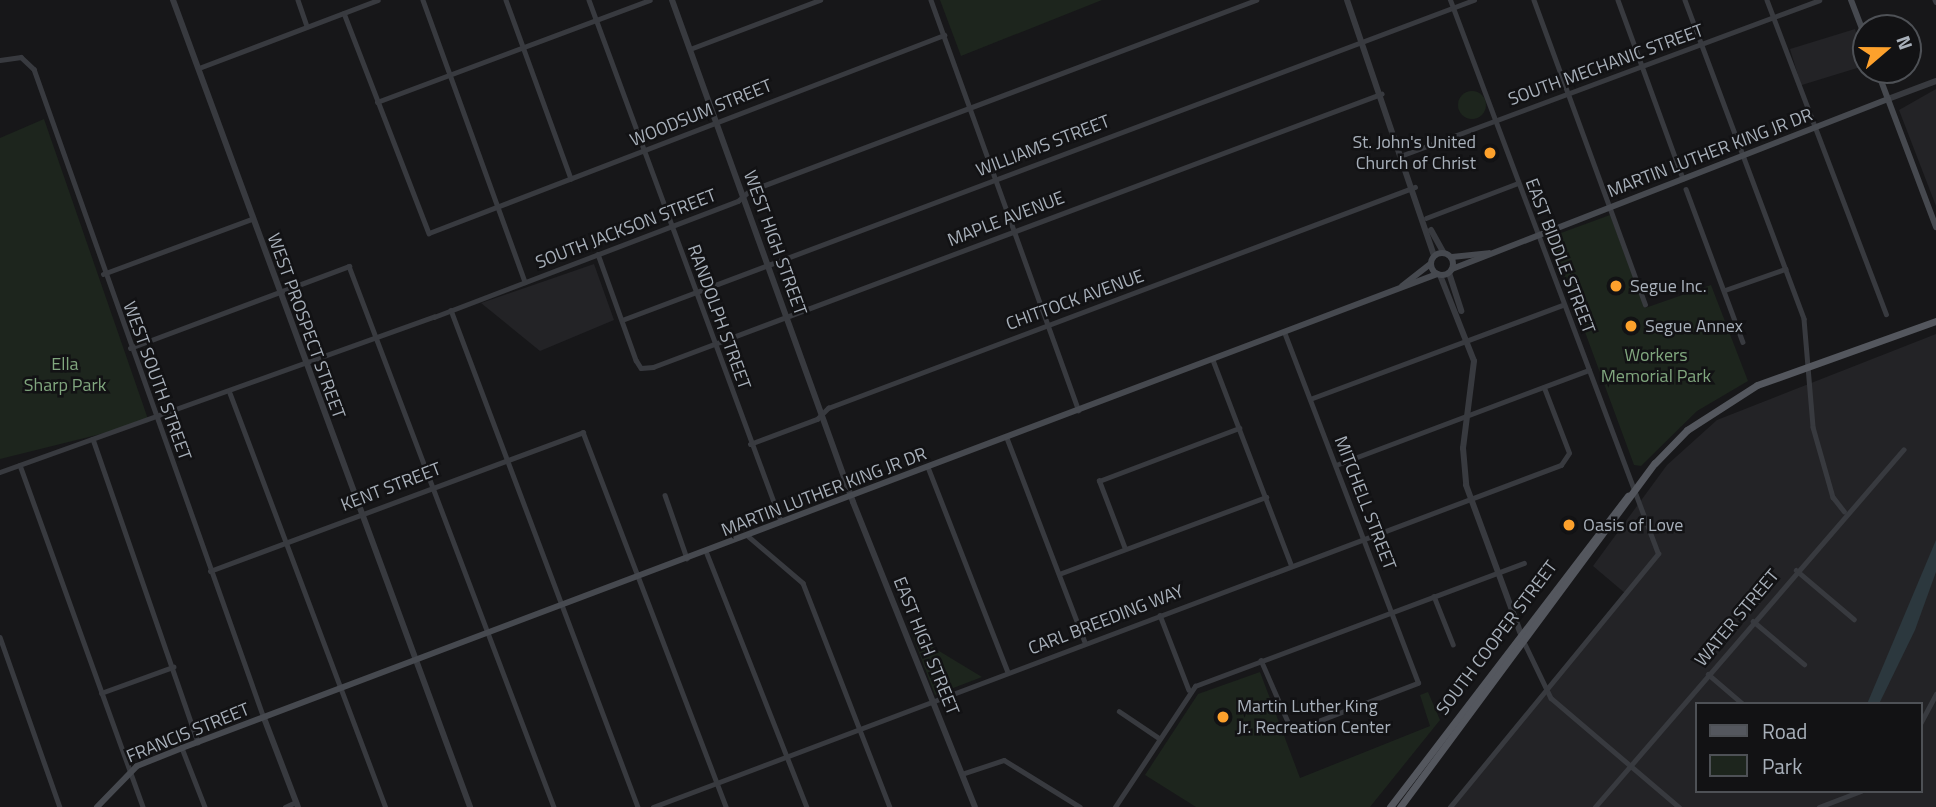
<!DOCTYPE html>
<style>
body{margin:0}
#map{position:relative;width:1936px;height:807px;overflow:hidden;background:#171719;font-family:"Titillium Web",sans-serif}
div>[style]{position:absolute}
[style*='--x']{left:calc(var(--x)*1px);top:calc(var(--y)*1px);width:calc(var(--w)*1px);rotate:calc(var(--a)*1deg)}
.built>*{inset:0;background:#232326;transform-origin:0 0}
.green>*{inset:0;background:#1d251d}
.round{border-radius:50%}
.water>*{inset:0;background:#2c383e}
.minor>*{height:4.5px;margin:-2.25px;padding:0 2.25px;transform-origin:2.25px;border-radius:2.25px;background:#383a3f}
.tertiary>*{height:6px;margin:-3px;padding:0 3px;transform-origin:3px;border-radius:3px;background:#383a3f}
.secondary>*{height:6px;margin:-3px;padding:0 3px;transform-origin:3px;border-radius:3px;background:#46494f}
.secondary>.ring{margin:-3px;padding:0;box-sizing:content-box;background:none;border:6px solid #46494f;border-radius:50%}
.primary>*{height:7px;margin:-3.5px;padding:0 3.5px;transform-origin:3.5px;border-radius:3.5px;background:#54575e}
.dots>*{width:19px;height:19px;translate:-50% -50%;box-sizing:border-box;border:4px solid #121214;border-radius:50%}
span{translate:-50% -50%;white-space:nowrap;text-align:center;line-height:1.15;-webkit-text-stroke:5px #121214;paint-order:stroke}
.street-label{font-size:18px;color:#a8b0ba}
.poi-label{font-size:18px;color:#a8b0ba}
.right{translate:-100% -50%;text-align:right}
.left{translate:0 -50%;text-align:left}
.park-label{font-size:18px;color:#80a67e}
.legend{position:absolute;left:1695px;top:702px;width:228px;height:91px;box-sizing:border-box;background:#121214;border:2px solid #4e5156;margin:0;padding:9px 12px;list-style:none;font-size:21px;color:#a8b0ba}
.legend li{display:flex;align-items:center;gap:14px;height:35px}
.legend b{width:35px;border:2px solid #4e5156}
.north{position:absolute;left:1852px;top:14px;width:70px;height:70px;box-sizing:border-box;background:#121214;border:2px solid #4e5156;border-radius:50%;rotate:70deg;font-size:19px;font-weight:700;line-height:28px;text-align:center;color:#a8b0ba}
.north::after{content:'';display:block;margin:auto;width:24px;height:32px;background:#fda12c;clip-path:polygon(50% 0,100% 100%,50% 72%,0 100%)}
</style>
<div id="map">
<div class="built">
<i style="left:1855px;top:29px;width:38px;height:68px;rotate:73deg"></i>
<i style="clip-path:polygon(1936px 89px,1936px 206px,1899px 110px)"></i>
<i style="clip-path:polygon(594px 264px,614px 320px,540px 351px,481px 303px)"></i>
<i style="clip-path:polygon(evenodd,1936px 334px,1936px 807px,1448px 807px,1626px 594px,1593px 566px,1667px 465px,1717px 420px,1936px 334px,1696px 704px,1920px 704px,1920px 791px,1696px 791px,1696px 704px)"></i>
</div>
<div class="green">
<i style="clip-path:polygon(940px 0,1102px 0,961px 56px)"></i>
<i class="round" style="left:1458px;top:91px;width:28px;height:28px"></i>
<i style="clip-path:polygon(44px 119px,149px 422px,0 459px,0 138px)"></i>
<i style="clip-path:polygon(1610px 215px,1645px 308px,1711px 285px,1748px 381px,1697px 411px,1641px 466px,1634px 465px,1550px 237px)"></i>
<i style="clip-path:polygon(912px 634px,916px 637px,982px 677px,935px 695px)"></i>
<i style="clip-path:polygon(1260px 672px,1300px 778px,1430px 726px,1420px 695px,1428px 692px,1440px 720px,1370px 807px,1196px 807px,1145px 775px,1198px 694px)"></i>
</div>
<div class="water">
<i style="clip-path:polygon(1936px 540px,1936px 572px,1915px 630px,1879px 704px,1867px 704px)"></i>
</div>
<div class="minor">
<i style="--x:298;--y:0;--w:28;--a:71"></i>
<i style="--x:423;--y:0;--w:300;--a:70.1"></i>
<i style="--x:506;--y:0;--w:190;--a:70"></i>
<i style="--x:589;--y:0;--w:555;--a:69.77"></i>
<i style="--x:931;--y:0;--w:436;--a:70.2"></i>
<i style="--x:1534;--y:0;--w:324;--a:69.9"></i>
<i style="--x:1618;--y:0;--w:190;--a:70"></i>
<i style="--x:1685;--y:0;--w:340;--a:69.5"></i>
<i style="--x:1804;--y:319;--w:108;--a:85.2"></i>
<i style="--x:1813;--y:427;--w:73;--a:74.1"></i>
<i style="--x:1833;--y:497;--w:18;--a:52"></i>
<i style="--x:1767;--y:0;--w:336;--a:69.2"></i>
<i style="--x:1935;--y:0;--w:2;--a:63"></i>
<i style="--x:344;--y:13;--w:236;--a:68.9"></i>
<i style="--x:429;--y:233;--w:552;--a:-21.03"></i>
<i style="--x:690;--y:49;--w:139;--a:-20.7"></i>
<i style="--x:0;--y:60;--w:21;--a:-8"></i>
<i style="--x:21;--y:57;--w:18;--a:43"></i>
<i style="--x:34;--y:69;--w:689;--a:70.49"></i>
<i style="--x:199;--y:68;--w:191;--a:-20.8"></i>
<i style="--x:377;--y:102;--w:291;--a:-20.5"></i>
<i style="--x:1403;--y:155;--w:444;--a:-20.4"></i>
<i style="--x:1686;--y:189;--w:163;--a:69.6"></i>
<i style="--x:1426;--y:218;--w:98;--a:-20.8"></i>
<i style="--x:598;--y:254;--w:113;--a:70.3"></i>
<i style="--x:636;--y:360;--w:9;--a:58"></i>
<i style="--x:641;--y:368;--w:12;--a:-5"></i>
<i style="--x:653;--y:367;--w:778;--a:-20.56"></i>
<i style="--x:103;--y:274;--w:159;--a:-20.3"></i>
<i style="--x:1725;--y:290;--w:64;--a:-19.3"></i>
<i style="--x:451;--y:310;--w:531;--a:69.38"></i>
<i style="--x:622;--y:320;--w:910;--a:-20.59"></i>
<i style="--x:130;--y:348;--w:234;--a:-20.5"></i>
<i style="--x:349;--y:266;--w:579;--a:69.25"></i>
<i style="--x:1213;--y:360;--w:218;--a:69.1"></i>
<i style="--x:230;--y:393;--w:442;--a:69.4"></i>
<i style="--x:1310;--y:399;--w:270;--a:-20.4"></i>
<i style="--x:1007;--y:438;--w:218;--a:69.1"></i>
<i style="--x:93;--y:439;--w:321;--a:70.9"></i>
<i style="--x:750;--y:444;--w:72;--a:-20.5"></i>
<i style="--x:817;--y:419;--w:16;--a:-45"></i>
<i style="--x:828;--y:408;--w:627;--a:-20.63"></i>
<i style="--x:20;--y:465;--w:363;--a:70.2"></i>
<i style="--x:1336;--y:465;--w:270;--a:-20.6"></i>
<i style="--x:928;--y:467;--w:220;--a:68.7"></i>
<i style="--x:0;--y:472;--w:461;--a:-19.7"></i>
<i style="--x:434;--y:317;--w:325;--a:-20.9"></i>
<i style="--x:738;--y:201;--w:15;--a:-42"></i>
<i style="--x:749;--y:191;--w:542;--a:-20.64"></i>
<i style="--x:665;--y:495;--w:67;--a:70.8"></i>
<i style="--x:748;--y:536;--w:72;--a:40.5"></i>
<i style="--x:803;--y:583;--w:240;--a:68.8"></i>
<i style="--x:1125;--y:549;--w:73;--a:-110.9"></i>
<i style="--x:1099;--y:481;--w:150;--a:-20.7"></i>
<i style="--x:706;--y:551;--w:275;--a:68.5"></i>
<i style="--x:1796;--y:570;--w:76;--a:40.2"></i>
<i style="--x:210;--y:571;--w:398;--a:-20.4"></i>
<i style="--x:583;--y:432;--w:401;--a:69.1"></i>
<i style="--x:1059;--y:574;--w:221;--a:-20.4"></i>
<i style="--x:1434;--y:596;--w:52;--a:68.4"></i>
<i style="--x:1160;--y:615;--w:80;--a:68.9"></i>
<i style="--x:1753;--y:621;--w:67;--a:40.1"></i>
<i style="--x:0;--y:637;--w:180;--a:70.6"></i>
<i style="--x:1524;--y:642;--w:62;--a:64.3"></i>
<i style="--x:1551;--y:698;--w:168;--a:40.4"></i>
<i style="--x:1261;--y:660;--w:77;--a:66.4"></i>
<i style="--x:1292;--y:731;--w:135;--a:-20.9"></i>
<i style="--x:1418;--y:683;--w:375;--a:-110.9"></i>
<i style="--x:1708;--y:674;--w:46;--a:40.6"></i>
<i style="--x:101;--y:693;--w:77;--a:-19.9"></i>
<i style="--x:1119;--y:711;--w:48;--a:34"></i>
<i style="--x:1920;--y:724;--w:34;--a:-62"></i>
<i style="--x:182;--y:748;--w:63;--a:68.7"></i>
<i style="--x:962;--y:774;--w:44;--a:-18.4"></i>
<i style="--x:1004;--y:760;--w:89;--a:31.7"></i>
<i style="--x:285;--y:807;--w:12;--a:-24"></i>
<i style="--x:653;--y:807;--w:970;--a:-20.64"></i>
<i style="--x:1561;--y:465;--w:14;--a:-56"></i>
<i style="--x:1569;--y:453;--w:70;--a:-111"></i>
<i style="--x:1115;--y:807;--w:145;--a:-56.5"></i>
<i style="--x:1195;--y:686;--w:351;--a:-20.5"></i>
<i style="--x:1450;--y:807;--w:328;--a:-50.6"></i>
<i style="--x:1658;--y:554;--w:592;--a:-110.58"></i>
<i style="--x:1595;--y:807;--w:472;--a:-49.2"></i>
<i style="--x:1819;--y:807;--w:45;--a:-20.9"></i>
</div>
<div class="tertiary">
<i style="--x:173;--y:0;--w:860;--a:69.79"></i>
<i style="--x:672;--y:0;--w:534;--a:70.17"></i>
<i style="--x:853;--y:502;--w:328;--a:68.2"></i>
<i style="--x:1347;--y:0;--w:270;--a:71.2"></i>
<i style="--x:1888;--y:99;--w:51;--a:-20.6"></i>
<i style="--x:1431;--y:230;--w:26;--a:61"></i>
<i style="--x:1449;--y:273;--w:40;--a:72"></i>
<i style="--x:1440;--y:275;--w:92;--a:68.4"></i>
<i style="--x:1474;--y:361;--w:88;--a:97.2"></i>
<i style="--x:1463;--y:448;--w:37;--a:85"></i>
<i style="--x:1466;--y:485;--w:157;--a:69.8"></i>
<i style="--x:264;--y:718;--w:95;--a:69.1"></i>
</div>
<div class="secondary">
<i style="--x:1851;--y:0;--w:42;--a:69"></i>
<i style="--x:1877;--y:70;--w:168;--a:69.4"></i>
<i class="ring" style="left:1431px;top:253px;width:16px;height:16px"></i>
<i style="--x:1452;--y:257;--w:37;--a:-6"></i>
<i style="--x:1452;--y:269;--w:468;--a:-21.3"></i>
<i style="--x:1402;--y:286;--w:36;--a:-38"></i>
<i style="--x:97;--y:807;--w:57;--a:-45.7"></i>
<i style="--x:137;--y:766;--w:48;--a:-21.8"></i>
<i style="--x:182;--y:748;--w:1342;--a:-20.69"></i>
</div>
<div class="primary">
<i style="--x:1390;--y:807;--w:392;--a:-52.6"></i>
<i style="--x:1400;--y:807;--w:428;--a:-53.5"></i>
<i style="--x:1655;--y:463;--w:46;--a:-45.9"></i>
<i style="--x:1687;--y:430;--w:83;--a:-32.7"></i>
<i style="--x:1757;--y:385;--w:190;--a:-19.7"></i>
</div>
<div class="dots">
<i style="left:1490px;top:153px;background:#fda12c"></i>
<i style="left:1616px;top:286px;background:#fda12c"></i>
<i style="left:1631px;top:326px;background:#fda12c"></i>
<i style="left:1569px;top:525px;background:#fda12c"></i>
<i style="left:1223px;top:717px;background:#fda12c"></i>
</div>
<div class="street-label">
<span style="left:1606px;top:65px;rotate:-20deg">SOUTH MECHANIC STREET</span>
<span style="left:701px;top:113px;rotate:-22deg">WOODSUM STREET</span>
<span style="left:1043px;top:146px;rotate:-21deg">WILLIAMS STREET</span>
<span style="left:1710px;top:153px;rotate:-21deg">MARTIN LUTHER KING JR DR</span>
<span style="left:1006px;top:219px;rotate:-21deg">MAPLE AVENUE</span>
<span style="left:626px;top:229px;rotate:-21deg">SOUTH JACKSON STREET</span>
<span style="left:775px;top:243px;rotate:70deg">WEST HIGH STREET</span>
<span style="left:1560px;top:256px;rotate:69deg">EAST BIDDLE STREET</span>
<span style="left:1075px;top:300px;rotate:-20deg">CHITTOCK AVENUE</span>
<span style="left:719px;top:317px;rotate:70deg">RANDOLPH STREET</span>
<span style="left:306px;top:326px;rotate:70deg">WEST PROSPECT STREET</span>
<span style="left:157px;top:381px;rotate:70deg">WEST SOUTH STREET</span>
<span style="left:391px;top:487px;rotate:-21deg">KENT STREET</span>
<span style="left:824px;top:492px;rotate:-21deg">MARTIN LUTHER KING JR DR</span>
<span style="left:1365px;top:503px;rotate:69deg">MITCHELL STREET</span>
<span style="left:1737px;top:618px;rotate:-50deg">WATER STREET</span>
<span style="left:1106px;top:620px;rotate:-21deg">CARL BREEDING WAY</span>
<span style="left:1497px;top:638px;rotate:-53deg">SOUTH COOPER STREET</span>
<span style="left:926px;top:646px;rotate:68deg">EAST HIGH STREET</span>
<span style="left:188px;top:733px;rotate:-22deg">FRANCIS STREET</span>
</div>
<div class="poi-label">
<span class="right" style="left:1476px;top:153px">St. John's United<br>Church of Christ</span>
<span class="left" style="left:1630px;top:286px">Segue Inc.</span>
<span class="left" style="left:1645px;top:326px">Segue Annex</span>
<span class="left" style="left:1583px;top:525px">Oasis of Love</span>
<span class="left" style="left:1237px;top:717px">Martin Luther King<br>Jr. Recreation Center</span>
</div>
<div class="park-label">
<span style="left:1656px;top:366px">Workers<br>Memorial Park</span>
<span style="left:65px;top:375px">Ella<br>Sharp Park</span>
</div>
<ul class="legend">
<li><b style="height:9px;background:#54575e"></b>Road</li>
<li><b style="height:19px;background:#1d251d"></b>Park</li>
</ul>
<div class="north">N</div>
</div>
